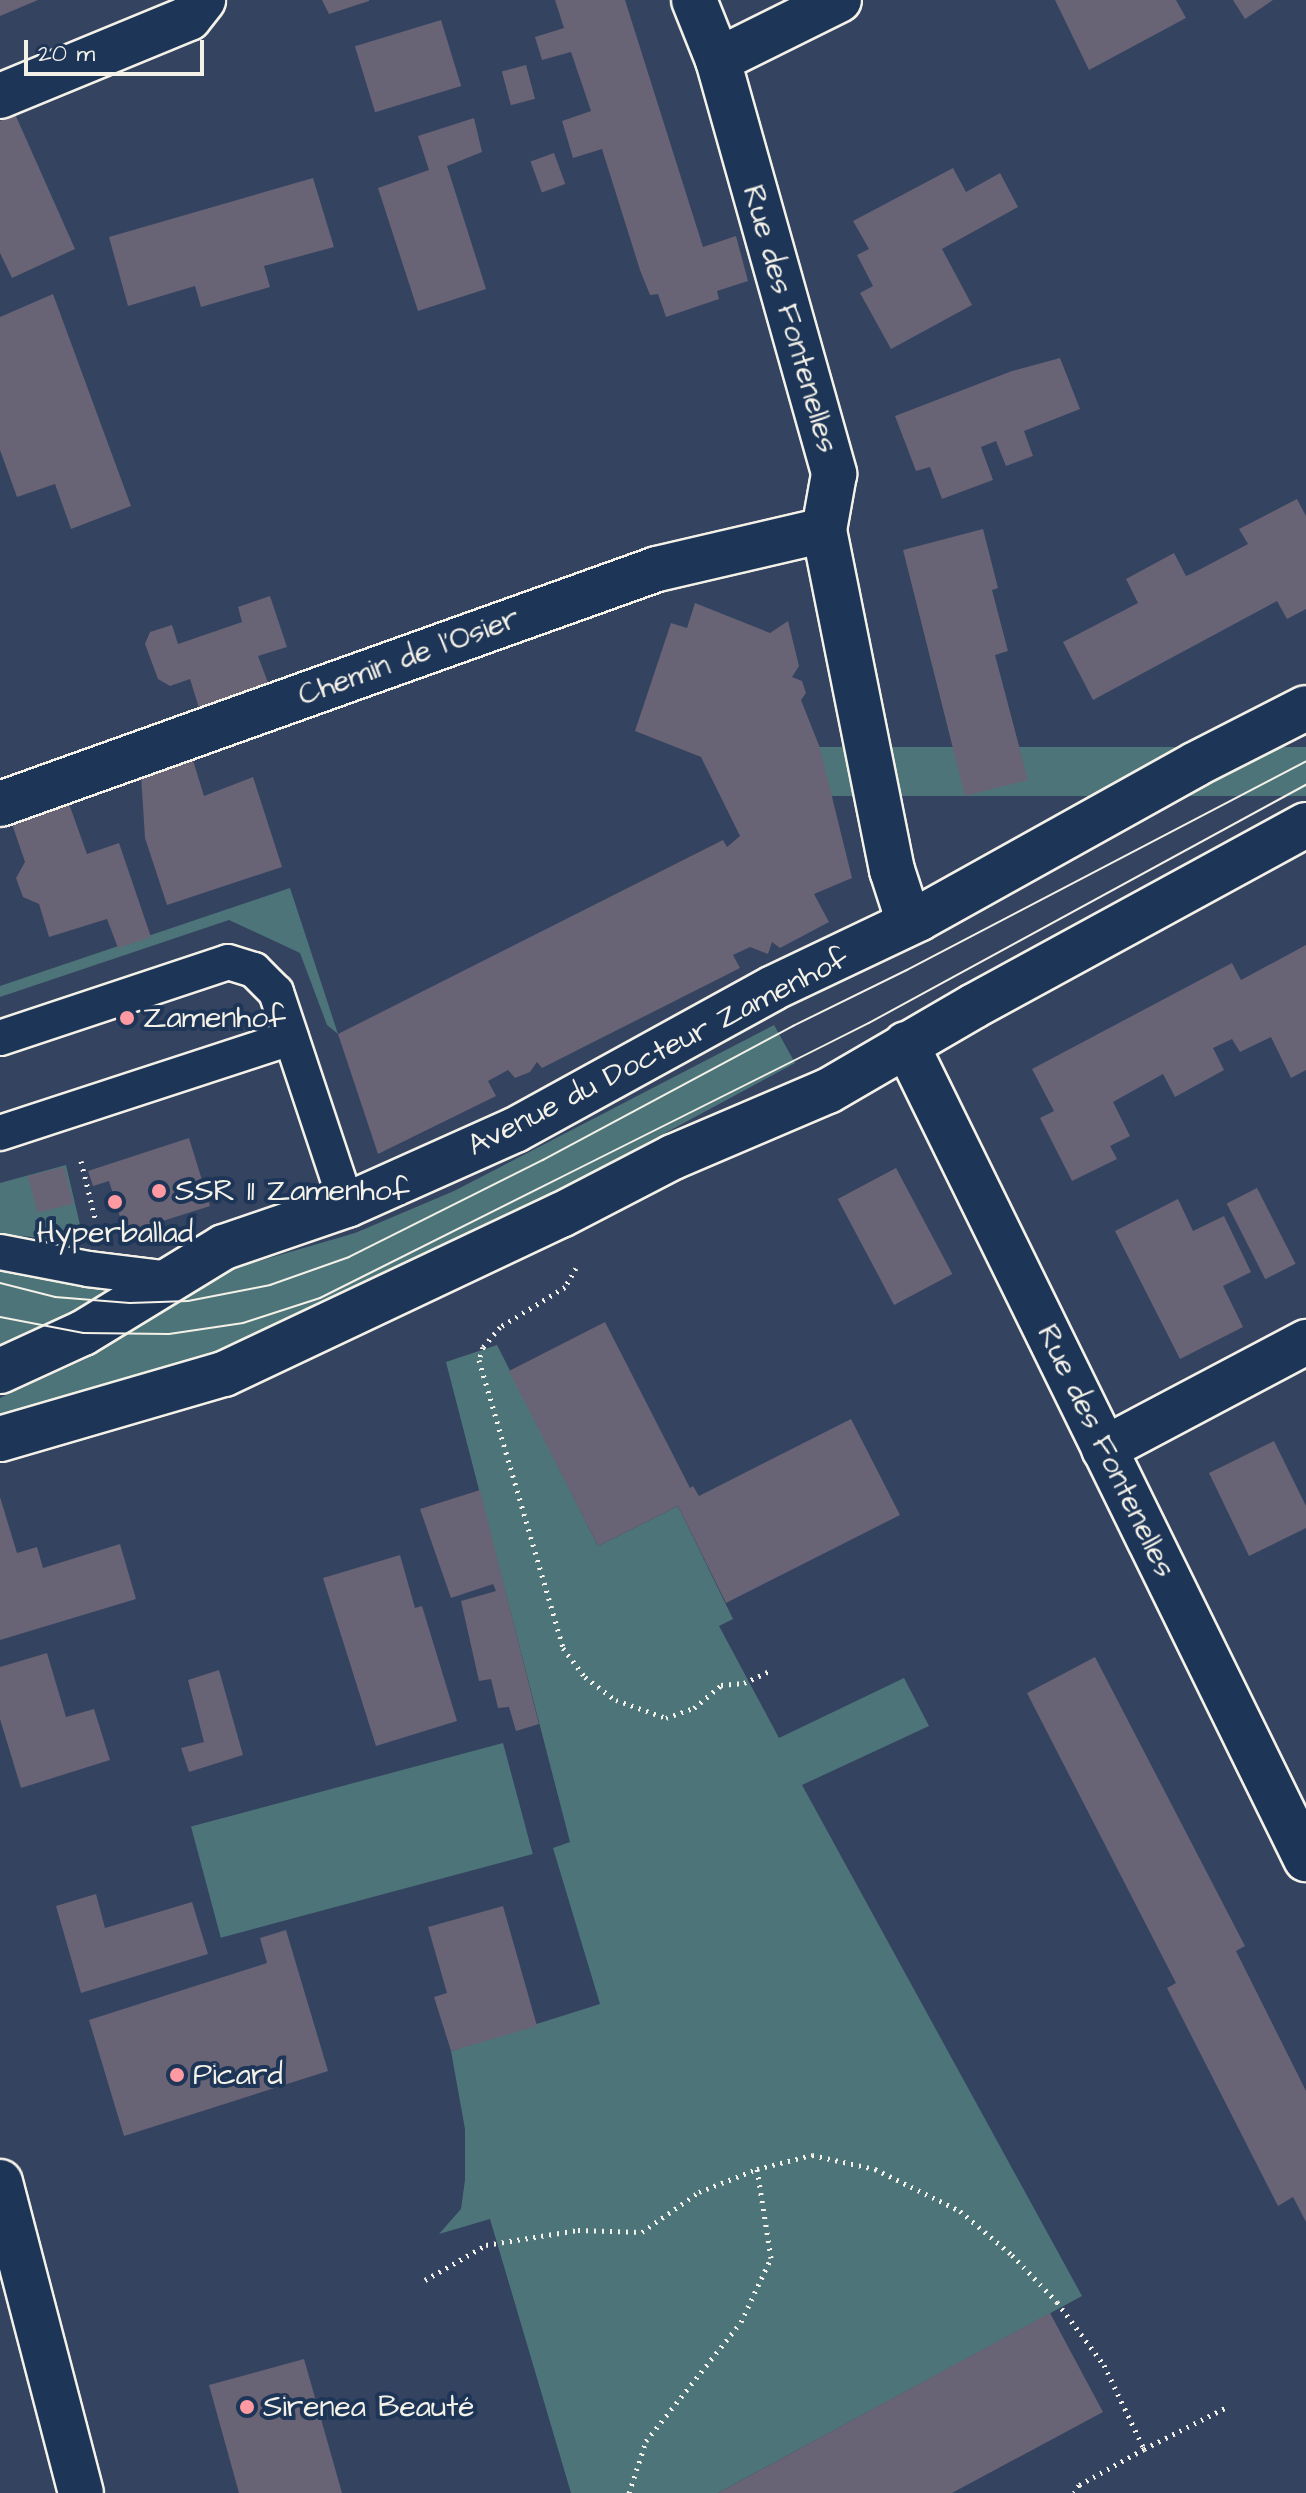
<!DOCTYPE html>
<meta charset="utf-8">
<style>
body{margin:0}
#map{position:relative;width:1306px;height:2493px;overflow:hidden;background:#344360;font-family:"Architects Daughter",sans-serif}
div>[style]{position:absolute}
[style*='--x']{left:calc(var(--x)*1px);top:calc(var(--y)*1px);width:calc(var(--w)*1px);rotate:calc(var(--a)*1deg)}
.green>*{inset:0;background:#4d7579;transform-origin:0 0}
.building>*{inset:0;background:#686375;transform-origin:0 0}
.path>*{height:5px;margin-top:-2.5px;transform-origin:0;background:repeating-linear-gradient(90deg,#f4f1e8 0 2px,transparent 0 8px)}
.roads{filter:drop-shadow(2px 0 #f4f1e8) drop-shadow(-2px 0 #f4f1e8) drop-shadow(0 2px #f4f1e8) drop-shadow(0 -2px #f4f1e8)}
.service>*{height:34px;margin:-17px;padding:0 17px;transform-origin:17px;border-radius:17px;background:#1d3557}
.minor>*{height:44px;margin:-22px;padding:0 22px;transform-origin:22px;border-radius:22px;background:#1d3557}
.tertiary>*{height:44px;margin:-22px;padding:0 22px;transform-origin:22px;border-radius:22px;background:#1d3557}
.primary>*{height:44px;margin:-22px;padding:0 22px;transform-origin:22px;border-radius:22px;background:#1d3557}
.tram>*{height:2px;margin:-1px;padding:0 1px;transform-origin:1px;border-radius:1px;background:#f4f1e8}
.dots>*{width:22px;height:22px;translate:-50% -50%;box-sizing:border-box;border:4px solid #1d3557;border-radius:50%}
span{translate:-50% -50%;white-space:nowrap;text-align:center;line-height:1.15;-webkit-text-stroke:8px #1d3557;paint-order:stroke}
.street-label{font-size:30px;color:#f4f1e8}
.poi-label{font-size:30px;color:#f4f1e8}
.left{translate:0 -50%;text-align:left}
.scale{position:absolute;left:24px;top:40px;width:180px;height:36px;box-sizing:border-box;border:4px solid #f4f1e8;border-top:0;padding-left:10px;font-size:24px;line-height:28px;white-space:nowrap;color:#f4f1e8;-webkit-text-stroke:6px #1d3557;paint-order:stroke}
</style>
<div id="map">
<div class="green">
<i style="left:1306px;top:747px;width:49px;height:565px;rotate:90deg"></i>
<i style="clip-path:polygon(290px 888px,338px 1034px,327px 1025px,300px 953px,229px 920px,0 997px,0 986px)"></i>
<i style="clip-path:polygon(774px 1025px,795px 1063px,346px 1305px,247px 1347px,0 1421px,0 1398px,86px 1359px,197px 1286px,228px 1270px,355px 1233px,454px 1191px)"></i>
<i style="clip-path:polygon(66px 1165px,84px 1242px,0 1234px,0 1183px)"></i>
<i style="clip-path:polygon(0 1269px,120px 1286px,24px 1340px,0 1349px)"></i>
<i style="clip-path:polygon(497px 1345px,598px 1546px,678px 1506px,733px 1619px,719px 1626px,779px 1738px,904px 1678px,929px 1726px,802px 1785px,1082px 2296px,718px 2493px,571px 2493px,490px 2219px,439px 2234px,461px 2209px,465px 2180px,465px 2129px,451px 2051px,600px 2004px,553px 1848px,570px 1842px,446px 1362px)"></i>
<i style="left:503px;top:1743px;width:115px;height:323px;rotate:75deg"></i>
</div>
<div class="building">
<i style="clip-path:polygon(0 0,38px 0,0 16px)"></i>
<i style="clip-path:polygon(322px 0,369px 0,369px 1px,329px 14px)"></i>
<i style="clip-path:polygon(555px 0,625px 0,703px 247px,736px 236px,748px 281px,717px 291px,719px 299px,666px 317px,658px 294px,650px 295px,640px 270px,602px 149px,573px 158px,562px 121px,591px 111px,571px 52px,542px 60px,535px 37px,564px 28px)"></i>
<i style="clip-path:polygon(1055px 0,1176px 0,1186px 18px,1089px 70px)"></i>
<i style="clip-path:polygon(1233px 0,1273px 0,1245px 19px)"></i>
<i style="left:441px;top:20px;width:69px;height:90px;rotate:73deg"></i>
<i style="left:526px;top:65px;width:35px;height:25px;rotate:75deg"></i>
<i style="clip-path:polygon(15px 114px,75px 249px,12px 278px,0 253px,0 121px)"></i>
<i style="clip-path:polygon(474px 118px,482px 152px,447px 166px,486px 289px,418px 311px,378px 188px,429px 170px,418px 136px)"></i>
<i style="left:554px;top:153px;width:33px;height:25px;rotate:70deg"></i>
<i style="clip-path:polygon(953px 168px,966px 192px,1000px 173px,1018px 207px,942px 249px,972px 305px,891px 349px,860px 293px,873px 286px,857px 255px,869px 249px,853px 221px)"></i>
<i style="clip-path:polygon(313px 178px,334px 247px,264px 266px,270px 287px,201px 307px,195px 286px,128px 306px,109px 237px)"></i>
<i style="clip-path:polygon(53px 294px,131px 506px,71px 529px,55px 484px,17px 497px,0 450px,0 317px)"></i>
<i style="clip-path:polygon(1060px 358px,1080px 409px,1024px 431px,1033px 456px,1006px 466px,996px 441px,981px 447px,993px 480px,942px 499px,930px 467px,916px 471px,895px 416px,1012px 371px)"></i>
<i style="clip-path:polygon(1297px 499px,1306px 516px,1306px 609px,1287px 619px,1277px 601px,1093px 700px,1063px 642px,1138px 603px,1126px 579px,1174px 553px,1186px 576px,1193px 573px,1248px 544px,1239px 529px)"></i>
<i style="clip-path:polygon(983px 529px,998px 588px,992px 590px,1008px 651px,995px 655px,1028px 780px,965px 796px,903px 550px)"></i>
<i style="clip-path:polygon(270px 596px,287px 647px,258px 656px,270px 688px,200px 711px,190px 679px,170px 686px,158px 679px,145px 644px,150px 632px,172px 625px,178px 644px,242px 622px,238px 607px)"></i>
<i style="clip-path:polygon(695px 603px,770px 633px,788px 621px,799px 666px,792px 677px,802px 681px,806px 693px,801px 700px,820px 748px,852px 878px,814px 894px,829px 922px,780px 948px,772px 942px,768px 954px,750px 947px,733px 955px,740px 968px,542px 1068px,537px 1062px,530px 1072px,515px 1078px,508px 1070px,488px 1081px,496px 1096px,378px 1154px,338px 1034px,723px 840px,727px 847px,740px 836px,701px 757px,635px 731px,671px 623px,687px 628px)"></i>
<i style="clip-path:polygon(192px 757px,204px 796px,253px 777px,282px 867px,167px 905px,145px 838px,141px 775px)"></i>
<i style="clip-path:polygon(68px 801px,87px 854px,119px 843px,151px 937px,118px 948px,107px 919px,49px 937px,39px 904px,23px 897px,16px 878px,25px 862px,11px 821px)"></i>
<i style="clip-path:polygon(1306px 945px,1306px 1070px,1291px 1078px,1271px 1037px,1240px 1052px,1232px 1039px,1213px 1048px,1224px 1070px,1175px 1097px,1163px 1074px,1113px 1102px,1130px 1136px,1110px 1146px,1117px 1159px,1072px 1181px,1040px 1118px,1054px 1111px,1032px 1069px,1232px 963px,1241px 980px)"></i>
<i style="clip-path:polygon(189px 1138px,210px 1206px,125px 1233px,109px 1181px,93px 1186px,88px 1171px)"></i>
<i style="left:64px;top:1167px;width:38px;height:37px;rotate:76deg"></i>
<i style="left:896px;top:1168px;width:120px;height:66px;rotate:62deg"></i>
<i style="left:1257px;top:1188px;width:85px;height:34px;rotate:63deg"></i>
<i style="clip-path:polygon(1178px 1199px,1193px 1231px,1224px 1216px,1251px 1272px,1223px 1286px,1243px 1327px,1180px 1359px,1115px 1231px)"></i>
<i style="clip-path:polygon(605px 1322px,690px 1488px,693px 1486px,699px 1496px,851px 1419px,900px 1515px,726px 1603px,678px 1506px,598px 1546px,509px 1371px)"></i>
<i style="clip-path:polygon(1274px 1441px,1306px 1506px,1306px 1528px,1249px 1556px,1209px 1473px)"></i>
<i style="clip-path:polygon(480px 1490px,539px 1724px,516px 1731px,509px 1707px,498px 1708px,491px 1679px,479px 1681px,461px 1601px,496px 1591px,493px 1584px,451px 1598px,420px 1509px)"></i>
<i style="clip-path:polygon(0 1497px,17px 1553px,37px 1547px,43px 1568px,120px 1544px,136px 1599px,0 1640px)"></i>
<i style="clip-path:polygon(400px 1555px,415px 1608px,422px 1606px,457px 1721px,376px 1746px,323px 1578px)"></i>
<i style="clip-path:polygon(47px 1653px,66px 1717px,94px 1709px,110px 1760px,21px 1788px,0 1719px,0 1667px)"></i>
<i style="clip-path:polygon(1095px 1657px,1245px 1946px,1236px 1951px,1306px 2091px,1306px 2222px,1293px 2197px,1278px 2206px,1167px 1988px,1176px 1983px,1027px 1693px)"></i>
<i style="clip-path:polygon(219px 1670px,243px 1755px,189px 1772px,181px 1748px,204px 1742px,188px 1680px)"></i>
<i style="clip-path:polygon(96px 1894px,105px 1928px,192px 1902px,208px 1954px,81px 1993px,56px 1906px)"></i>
<i style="clip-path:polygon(503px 1906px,537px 2026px,451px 2051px,434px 1997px,447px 1993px,428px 1927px)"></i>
<i style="clip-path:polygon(286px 1930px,328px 2071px,124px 2136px,89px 2020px,267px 1963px,260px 1938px)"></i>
<i style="clip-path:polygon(1050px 2313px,1103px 2412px,952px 2493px,718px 2493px)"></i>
<i style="clip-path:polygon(304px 2359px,342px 2493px,239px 2493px,209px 2385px)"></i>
</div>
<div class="path">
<i style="--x:81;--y:1161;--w:63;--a:76.2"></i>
<i style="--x:576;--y:1268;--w:22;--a:120"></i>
<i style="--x:565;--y:1287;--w:76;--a:148.4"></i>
<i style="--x:500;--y:1327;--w:26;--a:130"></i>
<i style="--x:483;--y:1347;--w:14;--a:107"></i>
<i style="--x:479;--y:1360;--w:300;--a:73.7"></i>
<i style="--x:563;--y:1648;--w:36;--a:53"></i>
<i style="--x:585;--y:1677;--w:39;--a:37"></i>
<i style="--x:616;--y:1700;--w:53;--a:19.8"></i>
<i style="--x:666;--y:1718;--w:30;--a:-20"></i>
<i style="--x:694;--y:1708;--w:35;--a:-40"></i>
<i style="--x:721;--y:1685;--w:23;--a:-5"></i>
<i style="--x:744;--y:1683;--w:29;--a:-25"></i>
<i style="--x:425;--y:2280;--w:70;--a:-29.8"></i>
<i style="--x:486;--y:2245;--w:93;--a:-9.3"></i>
<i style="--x:578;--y:2230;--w:64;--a:1.8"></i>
<i style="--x:642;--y:2232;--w:70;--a:-35.1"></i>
<i style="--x:699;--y:2192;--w:62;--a:-21.6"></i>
<i style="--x:757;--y:2169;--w:57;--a:-14.3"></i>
<i style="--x:812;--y:2155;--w:65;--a:12.5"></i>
<i style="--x:875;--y:2169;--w:95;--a:26.3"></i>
<i style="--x:960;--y:2211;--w:68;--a:40.2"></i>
<i style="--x:1012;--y:2255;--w:65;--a:46.2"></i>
<i style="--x:1057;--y:2302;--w:79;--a:53.3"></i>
<i style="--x:1104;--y:2365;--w:93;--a:64.5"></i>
<i style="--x:1144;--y:2449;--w:74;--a:151"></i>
<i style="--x:1079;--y:2485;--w:9;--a:122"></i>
<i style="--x:1144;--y:2449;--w:93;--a:-26.8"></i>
<i style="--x:629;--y:2493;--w:55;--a:-71.9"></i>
<i style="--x:646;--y:2441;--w:152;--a:-51.4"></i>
<i style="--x:741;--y:2322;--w:71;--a:-64.9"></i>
<i style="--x:771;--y:2258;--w:90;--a:-98.9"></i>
</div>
<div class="roads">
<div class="service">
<i style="--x:0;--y:1038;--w:240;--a:-18.4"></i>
<i style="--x:228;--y:962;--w:27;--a:17"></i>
<i style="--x:254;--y:970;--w:31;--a:45"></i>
<i style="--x:276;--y:992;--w:225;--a:71.6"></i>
<i style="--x:0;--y:1133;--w:306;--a:-18.1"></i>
<i style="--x:0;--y:1252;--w:90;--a:10.9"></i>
<i style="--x:88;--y:1269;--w:84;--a:6.9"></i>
</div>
<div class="minor">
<i style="--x:694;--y:0;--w:65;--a:68.2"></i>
<i style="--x:718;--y:60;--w:430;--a:74.3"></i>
<i style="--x:834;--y:474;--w:57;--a:100.1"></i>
<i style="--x:824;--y:530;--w:347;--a:78.7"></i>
<i style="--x:892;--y:870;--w:39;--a:72"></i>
<i style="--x:904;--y:907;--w:18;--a:41"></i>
<i style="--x:718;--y:60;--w:135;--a:-26.4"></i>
<i style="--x:0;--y:96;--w:204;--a:-22.4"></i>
<i style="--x:189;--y:18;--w:23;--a:-52"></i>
<i style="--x:0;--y:804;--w:698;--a:-19.68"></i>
<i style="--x:657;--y:569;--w:171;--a:-13.1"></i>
<i style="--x:906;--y:1044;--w:908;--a:63.86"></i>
<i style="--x:1104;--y:1449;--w:229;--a:-27.9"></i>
</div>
<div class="tertiary">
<i style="--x:0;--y:1371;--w:91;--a:-24.6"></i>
<i style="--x:83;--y:1333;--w:165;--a:-31.4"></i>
<i style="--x:224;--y:1247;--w:130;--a:-18.9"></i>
<i style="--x:347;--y:1205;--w:184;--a:-24.1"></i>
<i style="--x:515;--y:1130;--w:294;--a:-28.8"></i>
<i style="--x:773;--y:988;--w:161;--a:-25.4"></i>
<i style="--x:918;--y:919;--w:318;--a:-29.1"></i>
<i style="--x:1196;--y:764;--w:123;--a:-27"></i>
<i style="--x:0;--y:1439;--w:233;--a:-16.2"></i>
<i style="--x:224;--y:1374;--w:373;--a:-25.3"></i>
<i style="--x:561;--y:1215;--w:126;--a:-27.4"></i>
<i style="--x:673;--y:1157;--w:168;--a:-23.1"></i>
<i style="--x:828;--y:1091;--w:169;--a:-30.2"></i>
<i style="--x:974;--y:1006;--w:378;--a:-28.6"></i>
</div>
<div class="primary">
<i style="--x:0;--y:2182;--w:321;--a:75.4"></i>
</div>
</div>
<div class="tram">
<i style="--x:0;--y:1283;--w:57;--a:14.3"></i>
<i style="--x:55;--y:1297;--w:75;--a:4.6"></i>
<i style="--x:130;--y:1303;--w:58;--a:-2"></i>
<i style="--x:188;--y:1301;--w:84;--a:-11"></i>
<i style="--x:270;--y:1285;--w:84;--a:-19.5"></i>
<i style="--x:349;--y:1257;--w:217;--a:-26.6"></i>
<i style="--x:543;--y:1160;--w:284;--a:-28.2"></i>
<i style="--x:793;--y:1026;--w:127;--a:-26.2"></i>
<i style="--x:907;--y:970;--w:450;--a:-27.6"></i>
<i style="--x:0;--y:1317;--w:85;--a:10.9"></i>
<i style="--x:83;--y:1333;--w:86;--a:0.7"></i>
<i style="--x:169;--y:1334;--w:75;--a:-8.5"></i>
<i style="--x:243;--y:1323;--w:81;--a:-18"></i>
<i style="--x:320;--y:1298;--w:614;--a:-26.61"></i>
<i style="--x:869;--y:1023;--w:498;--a:-28.6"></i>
</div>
<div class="dots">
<i style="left:127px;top:1018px;background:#ff9aa2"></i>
<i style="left:159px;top:1191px;background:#ff9aa2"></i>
<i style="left:115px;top:1202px;background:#ff9aa2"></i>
<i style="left:177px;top:2075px;background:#ff9aa2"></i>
<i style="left:247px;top:2407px;background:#ff9aa2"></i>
</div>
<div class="street-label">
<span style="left:790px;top:319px;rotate:74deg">Rue des Fontenelles</span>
<span style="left:409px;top:657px;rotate:-20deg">Chemin de l'Osier</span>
<span style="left:658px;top:1052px;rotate:-27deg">Avenue du Docteur Zamenhof</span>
<span style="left:1106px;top:1451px;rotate:64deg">Rue des Fontenelles</span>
</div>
<div class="poi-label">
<span class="left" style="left:143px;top:1018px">Zamenhof</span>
<span class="left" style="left:175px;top:1191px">SSR 11 Zamenhof</span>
<span style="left:115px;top:1233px">Hyperballad</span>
<span class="left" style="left:193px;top:2075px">Picard</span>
<span class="left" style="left:263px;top:2407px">Sirenea Beauté</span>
</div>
<div class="scale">20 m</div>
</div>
